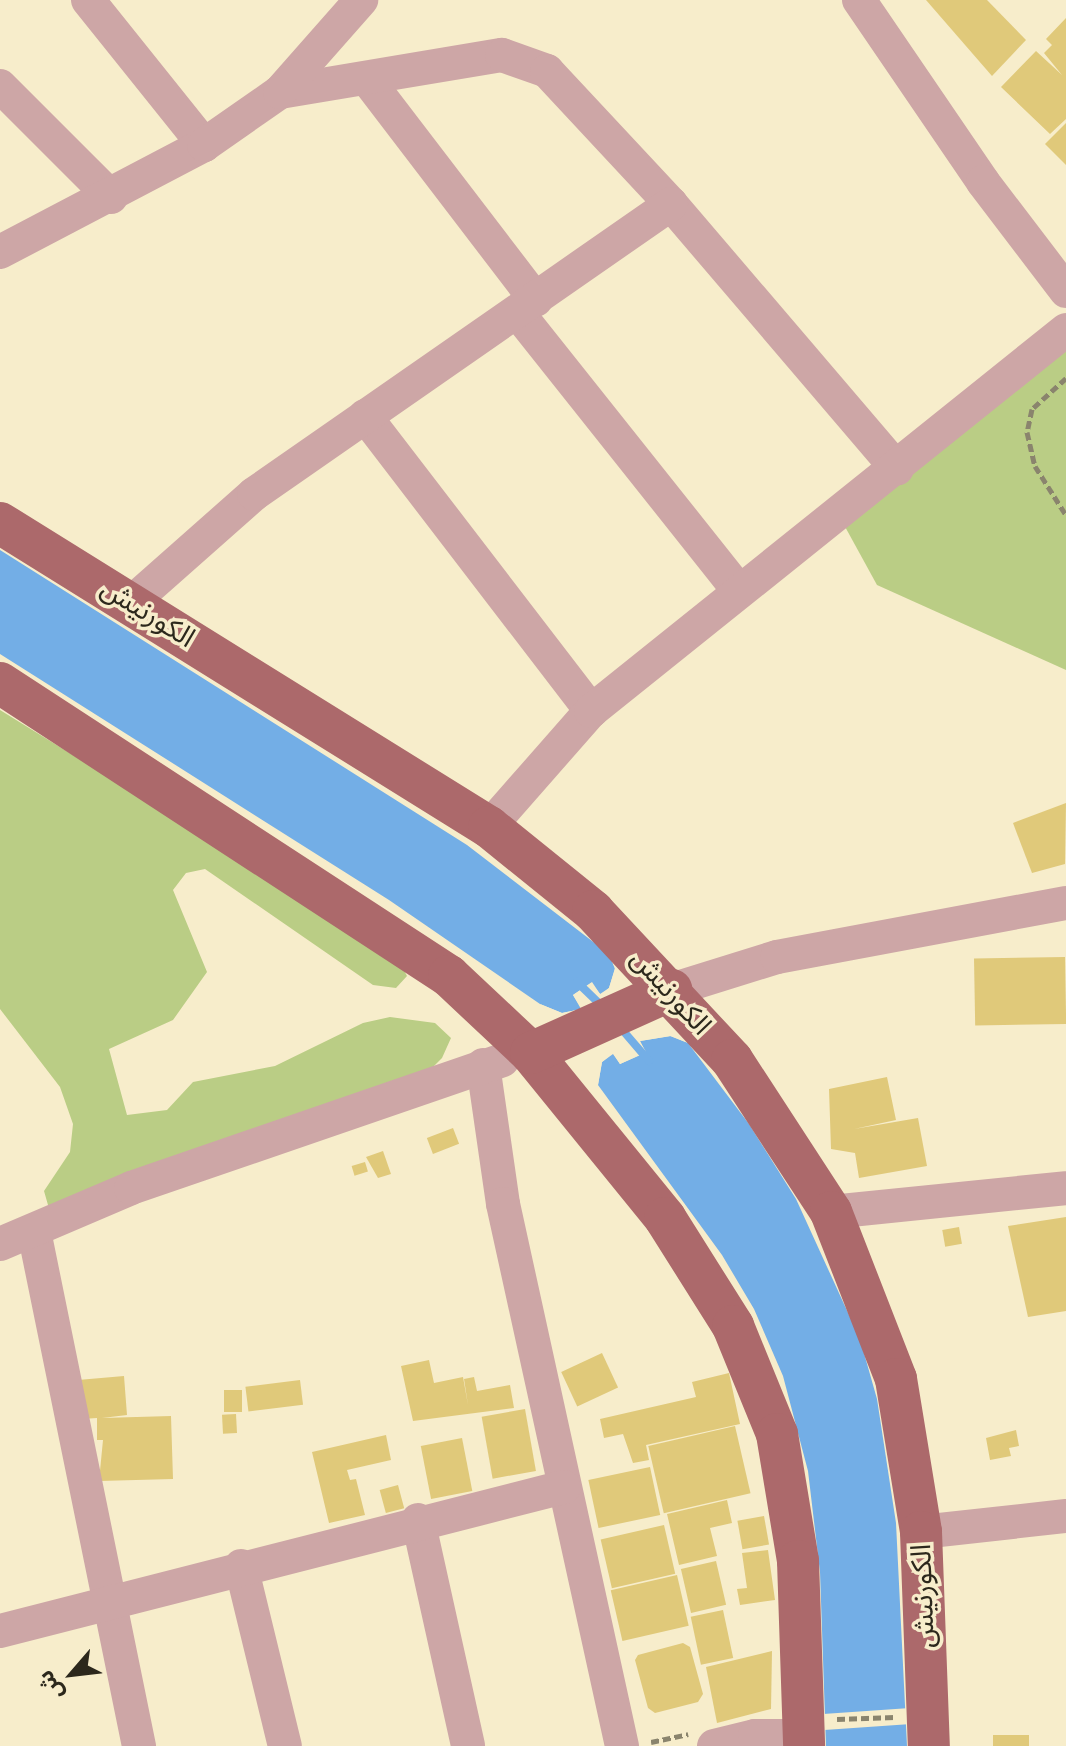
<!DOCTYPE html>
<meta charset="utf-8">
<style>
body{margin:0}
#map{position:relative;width:1066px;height:1746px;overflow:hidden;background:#f7edcb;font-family:"Roboto Condensed","Noto Sans Arabic",sans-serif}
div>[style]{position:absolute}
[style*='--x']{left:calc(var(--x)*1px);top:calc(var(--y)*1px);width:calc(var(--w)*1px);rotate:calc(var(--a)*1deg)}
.green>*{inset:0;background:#bacd85}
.water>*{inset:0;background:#73aee6}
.pier>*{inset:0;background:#f7edcb;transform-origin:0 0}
.stream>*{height:8px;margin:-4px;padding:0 4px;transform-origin:4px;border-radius:4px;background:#73aee6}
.building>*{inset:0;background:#e0c97a;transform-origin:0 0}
.path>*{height:5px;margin-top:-2.5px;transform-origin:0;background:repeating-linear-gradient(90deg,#8a846d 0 8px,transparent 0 12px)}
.minor>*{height:34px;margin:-17px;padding:0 17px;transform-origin:17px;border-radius:17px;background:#cda6a6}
.major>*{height:42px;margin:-21px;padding:0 21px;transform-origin:21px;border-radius:21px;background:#ac696b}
span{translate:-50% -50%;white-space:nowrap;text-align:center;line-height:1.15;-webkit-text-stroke:7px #f7edcb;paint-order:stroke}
.street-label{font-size:28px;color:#2c281c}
.north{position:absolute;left:32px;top:1634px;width:80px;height:80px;-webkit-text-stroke:6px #f7edcb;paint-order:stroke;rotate:242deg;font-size:22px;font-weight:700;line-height:32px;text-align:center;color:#2c281c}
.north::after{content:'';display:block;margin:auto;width:28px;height:36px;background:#2c281c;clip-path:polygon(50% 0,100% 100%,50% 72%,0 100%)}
</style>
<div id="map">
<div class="green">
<i style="clip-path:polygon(1066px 342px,1066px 670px,877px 585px,843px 523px)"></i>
<i style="clip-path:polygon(0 710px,309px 901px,400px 963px,407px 976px,396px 988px,373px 985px,205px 869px,186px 873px,173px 890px,207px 972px,173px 1020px,109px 1049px,127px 1115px,167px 1110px,193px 1082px,275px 1066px,363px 1023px,390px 1017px,435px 1023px,451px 1038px,442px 1058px,424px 1076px,50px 1212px,44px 1191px,70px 1152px,73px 1124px,60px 1087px,0 1009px)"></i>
</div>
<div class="water">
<i style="clip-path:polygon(0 550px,467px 845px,609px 954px,615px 969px,609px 988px,601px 995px,591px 983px,573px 995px,582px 1009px,562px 1013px,540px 1004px,389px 900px,0 654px)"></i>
<i style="clip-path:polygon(671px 1036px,688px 1043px,749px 1124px,796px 1199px,860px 1339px,877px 1399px,896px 1523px,907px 1746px,826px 1746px,820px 1572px,808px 1471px,783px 1376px,754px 1309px,722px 1255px,598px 1085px,602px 1062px,613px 1053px,620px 1064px,645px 1053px,640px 1041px)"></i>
</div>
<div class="pier">
<i style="clip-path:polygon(609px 954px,619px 969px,612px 990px,601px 999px,591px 988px,579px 996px,585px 1007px,561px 1017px,545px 1010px,540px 1004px,562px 1013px,581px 1009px,573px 995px,592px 982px,600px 994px,609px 988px,615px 968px)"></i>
<i style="clip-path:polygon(671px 1032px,688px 1043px,670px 1036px,640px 1041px,646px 1052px,620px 1064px,613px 1054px,602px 1062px,598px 1085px,594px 1079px,599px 1060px,612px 1050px,621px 1059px,640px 1050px,638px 1037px)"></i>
<i style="left:910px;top:1708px;width:16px;height:87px;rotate:86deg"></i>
</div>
<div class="stream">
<i style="--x:577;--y:982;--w:35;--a:44"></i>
<i style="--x:619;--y:1026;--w:46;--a:49.4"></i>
</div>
<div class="building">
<i style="clip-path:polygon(926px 0,987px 0,1026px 40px,992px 76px)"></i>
<i style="clip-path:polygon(1066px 18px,1066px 119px,1050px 134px,1001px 87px,1036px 51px,1062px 75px,1044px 53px,1052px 45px,1046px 39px)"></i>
<i style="clip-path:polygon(1066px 123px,1066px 165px,1045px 144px)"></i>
<i style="clip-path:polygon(1066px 803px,1065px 864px,1032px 873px,1013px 823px)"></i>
<i style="left:1065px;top:957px;width:67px;height:91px;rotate:89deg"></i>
<i style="clip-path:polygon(887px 1077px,896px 1120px,854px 1129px,918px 1118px,927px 1166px,859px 1178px,855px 1153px,831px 1149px,829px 1089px)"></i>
<i style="left:453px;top:1128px;width:17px;height:28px;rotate:69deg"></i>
<i style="clip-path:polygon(383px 1151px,391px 1174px,378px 1178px,366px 1157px)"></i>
<i style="left:365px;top:1162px;width:10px;height:14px;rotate:73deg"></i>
<i style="clip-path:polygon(1066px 1217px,1066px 1311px,1028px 1317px,1008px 1226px)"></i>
<i style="left:959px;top:1227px;width:17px;height:17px;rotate:80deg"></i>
<i style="left:602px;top:1353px;width:38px;height:45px;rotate:65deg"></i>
<i style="clip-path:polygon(429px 1360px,434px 1383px,463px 1377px,468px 1405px,464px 1379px,474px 1377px,477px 1391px,510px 1385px,514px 1408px,413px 1421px,401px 1366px)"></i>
<i style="clip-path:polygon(729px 1373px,740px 1424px,646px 1445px,649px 1460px,633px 1463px,623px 1434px,604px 1438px,600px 1419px,696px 1397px,692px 1382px)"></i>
<i style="clip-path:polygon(124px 1376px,127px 1415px,102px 1418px,171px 1416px,173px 1479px,99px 1481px,103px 1440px,97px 1440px,97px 1418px,82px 1419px,78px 1380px)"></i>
<i style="left:300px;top:1380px;width:25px;height:55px;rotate:83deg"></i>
<i style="left:224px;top:1390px;width:18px;height:22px"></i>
<i style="left:525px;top:1409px;width:63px;height:44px;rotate:80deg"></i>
<i style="left:236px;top:1414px;width:19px;height:14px;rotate:87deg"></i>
<i style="left:735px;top:1426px;width:69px;height:89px;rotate:77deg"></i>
<i style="clip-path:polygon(1016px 1430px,1019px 1446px,1009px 1448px,1011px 1456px,990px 1460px,986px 1438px)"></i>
<i style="clip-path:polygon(386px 1435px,391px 1460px,347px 1470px,350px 1480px,356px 1479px,365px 1515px,329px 1523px,312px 1452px)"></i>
<i style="left:462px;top:1438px;width:54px;height:42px;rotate:79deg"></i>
<i style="left:650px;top:1467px;width:49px;height:63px;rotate:78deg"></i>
<i style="left:398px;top:1485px;width:24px;height:19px;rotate:75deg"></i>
<i style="clip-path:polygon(727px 1500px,732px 1523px,710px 1528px,717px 1556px,679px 1565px,667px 1514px)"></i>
<i style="left:764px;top:1516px;width:29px;height:27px;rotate:80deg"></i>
<i style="left:664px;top:1525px;width:50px;height:65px;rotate:77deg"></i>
<i style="clip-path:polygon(768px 1550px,775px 1600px,740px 1605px,737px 1589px,747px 1588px,742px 1553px)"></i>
<i style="left:716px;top:1561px;width:45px;height:36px;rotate:77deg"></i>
<i style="left:677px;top:1575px;width:52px;height:68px;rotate:77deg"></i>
<i style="left:723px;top:1610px;width:49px;height:33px;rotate:78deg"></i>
<i style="clip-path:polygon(683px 1643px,690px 1647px,703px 1694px,698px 1702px,655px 1713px,648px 1708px,635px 1660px,638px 1655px)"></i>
<i style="clip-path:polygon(772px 1651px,771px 1709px,717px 1723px,706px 1667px)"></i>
<i style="left:1029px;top:1735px;width:11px;height:36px;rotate:90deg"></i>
</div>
<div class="path">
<i style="--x:1066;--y:378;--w:46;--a:137.6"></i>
<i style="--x:1032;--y:409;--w:24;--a:102"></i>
<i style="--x:1027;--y:432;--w:35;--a:77"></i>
<i style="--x:1035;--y:466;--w:58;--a:57.7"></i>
<i style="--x:837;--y:1719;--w:58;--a:-2"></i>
<i style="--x:651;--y:1742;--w:38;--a:-12"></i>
</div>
<div class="minor">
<i style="--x:88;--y:0;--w:186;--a:51.3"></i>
<i style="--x:859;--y:0;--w:220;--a:55.7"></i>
<i style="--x:983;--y:182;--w:137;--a:52.7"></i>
<i style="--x:367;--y:79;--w:278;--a:52.6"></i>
<i style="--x:0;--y:86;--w:157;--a:45"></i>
<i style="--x:280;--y:92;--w:225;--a:-9.5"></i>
<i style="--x:502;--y:55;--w:48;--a:19.6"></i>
<i style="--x:547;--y:71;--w:182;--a:47"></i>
<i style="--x:671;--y:204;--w:348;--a:49.5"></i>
<i style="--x:0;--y:252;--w:230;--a:-27.7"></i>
<i style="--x:204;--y:145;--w:93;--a:-34.9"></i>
<i style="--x:280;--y:92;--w:123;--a:-48.6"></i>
<i style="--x:518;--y:313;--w:354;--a:51.5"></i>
<i style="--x:365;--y:416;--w:372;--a:52.5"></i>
<i style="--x:132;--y:602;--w:163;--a:-41.5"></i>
<i style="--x:254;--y:494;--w:508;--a:-34.82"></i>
<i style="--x:489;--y:827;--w:154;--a:-48.7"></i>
<i style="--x:591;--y:711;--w:609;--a:-38.73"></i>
<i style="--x:671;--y:990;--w:111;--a:-17.3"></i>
<i style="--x:777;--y:957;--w:294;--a:-10.6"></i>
<i style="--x:483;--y:1065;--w:140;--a:81.8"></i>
<i style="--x:503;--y:1204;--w:555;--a:77.62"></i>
<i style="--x:831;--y:1212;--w:236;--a:-5.8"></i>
<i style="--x:34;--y:1231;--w:526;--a:78.48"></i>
<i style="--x:0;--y:1244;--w:142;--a:-23.1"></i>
<i style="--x:131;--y:1188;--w:393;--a:-19"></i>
<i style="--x:418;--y:1520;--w:231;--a:77.5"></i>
<i style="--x:921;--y:1532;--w:146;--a:-6.3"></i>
<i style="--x:241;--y:1566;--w:185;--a:76.3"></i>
<i style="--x:0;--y:1631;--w:582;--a:-14.32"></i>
<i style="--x:714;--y:1746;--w:42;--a:-13.7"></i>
<i style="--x:755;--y:1736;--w:49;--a:0"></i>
</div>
<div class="major">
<i style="--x:0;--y:523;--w:576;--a:31.87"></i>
<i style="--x:489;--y:827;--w:134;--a:38.9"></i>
<i style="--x:593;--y:911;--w:204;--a:47"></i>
<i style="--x:732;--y:1060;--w:181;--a:56.9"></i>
<i style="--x:831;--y:1212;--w:179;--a:68.7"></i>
<i style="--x:896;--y:1379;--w:155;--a:80.7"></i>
<i style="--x:921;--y:1532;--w:214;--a:87.9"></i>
<i style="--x:0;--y:683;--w:536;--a:33.13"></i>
<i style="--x:449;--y:976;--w:112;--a:43.2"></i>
<i style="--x:531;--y:1053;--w:213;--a:50.9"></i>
<i style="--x:665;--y:1218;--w:128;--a:57.8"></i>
<i style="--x:733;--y:1326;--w:117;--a:67.8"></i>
<i style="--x:777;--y:1434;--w:129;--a:80.6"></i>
<i style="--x:798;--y:1561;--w:185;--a:88.1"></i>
<i style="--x:531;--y:1053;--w:154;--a:-24.2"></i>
</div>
<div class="street-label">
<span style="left:148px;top:613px;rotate:32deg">الكورنيش</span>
<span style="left:671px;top:992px;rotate:48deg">الكورنيش</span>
<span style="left:923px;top:1596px;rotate:-92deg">الكورنيش</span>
</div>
<div class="north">ش</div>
</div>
